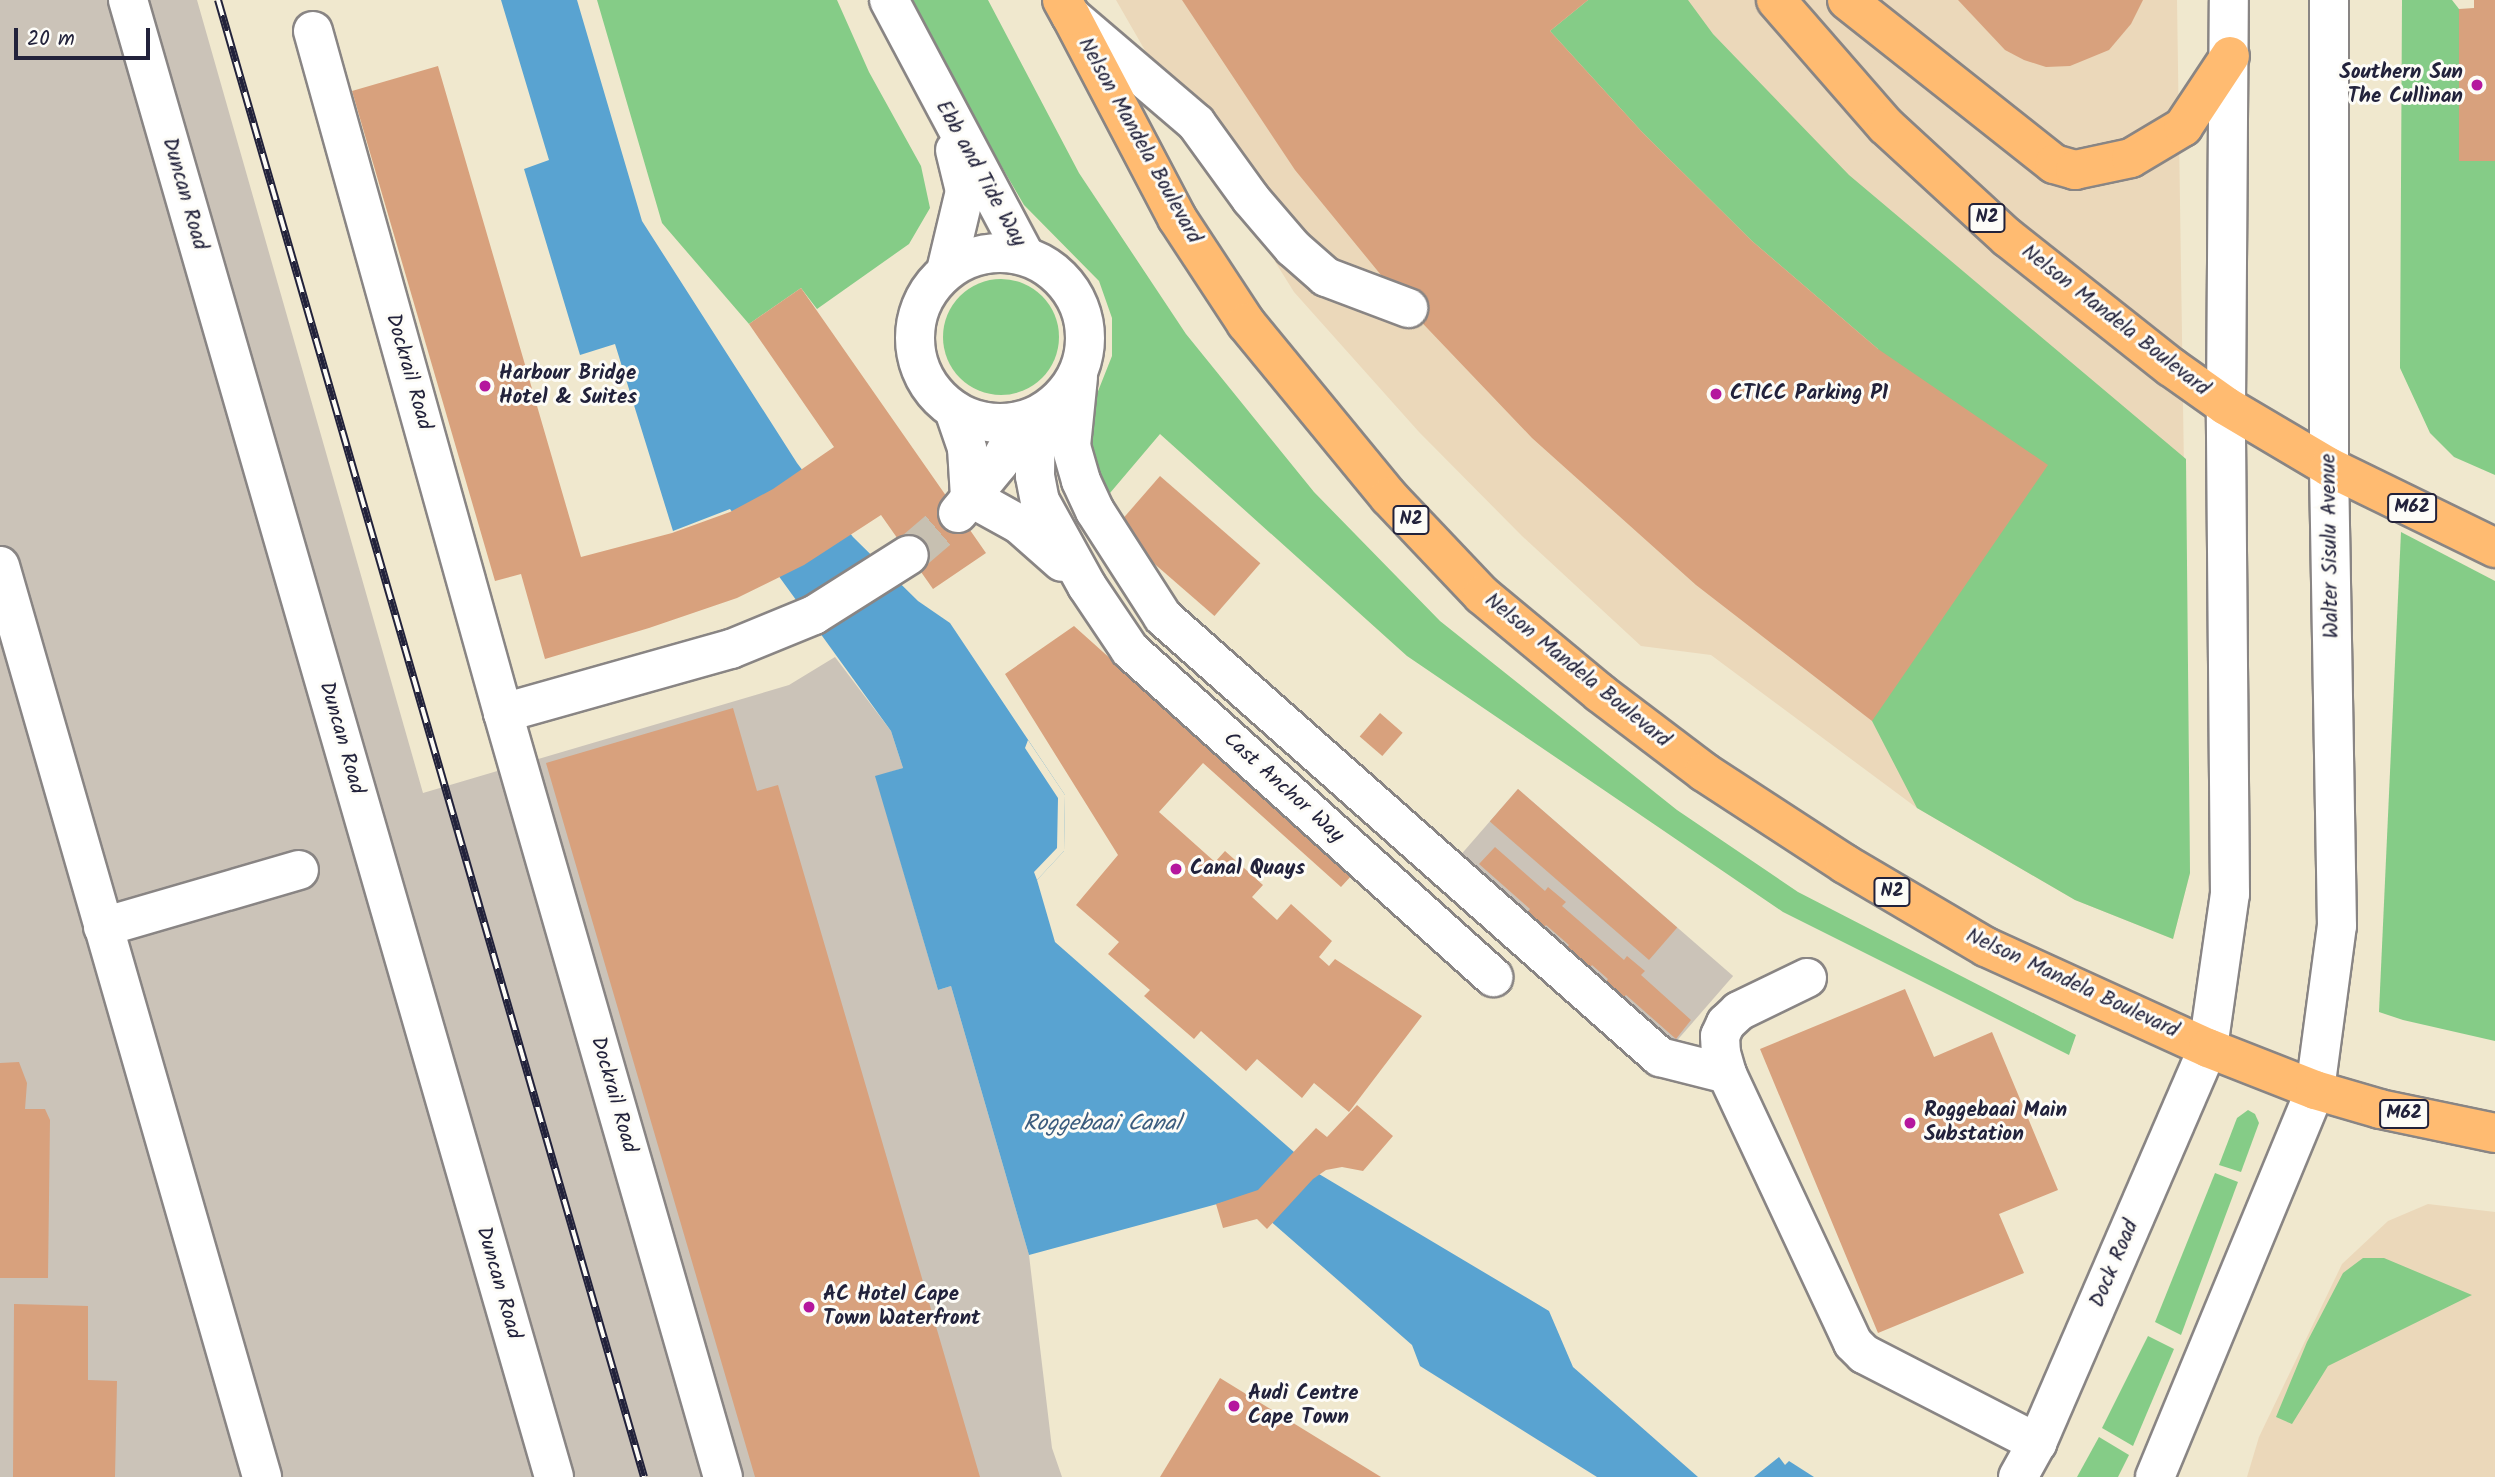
<!DOCTYPE html>
<style>
body{margin:0}
#map{position:relative;width:2495px;height:1477px;overflow:hidden;background:#f0e8ce;font-family:Kalam,sans-serif}
div>[style]{position:absolute}
[style*='--x']{left:calc(var(--x)*1px);top:calc(var(--y)*1px);width:calc(var(--w)*1px);rotate:calc(var(--a)*1deg)}
.built>*{inset:0;background:#ebd8ba}
.industrial>*{inset:0;background:#cbc3b8;transform-origin:0 0}
.green>*{inset:0;background:#85cc87}
.round{border-radius:50%}
.water>*{inset:0;background:#59a3d1}
.pier>*{inset:0;background:#f0e8ce}
.building>*{inset:0;background:#d8a17d;transform-origin:0 0}
.minor-tunnel>*{height:38px;margin-top:-19px;transform-origin:0;background:repeating-linear-gradient(90deg,#c7c0b1 0 38px,transparent 0 57px)}
.roads{filter:drop-shadow(2px 0 #898584) drop-shadow(-2px 0 #898584) drop-shadow(0 2px #898584) drop-shadow(0 -2px #898584)}
.minor>*{height:38px;margin:-19px;padding:0 19px;transform-origin:19px;border-radius:19px;background:#fff}
.minor>.ring{margin:-19px;padding:0;box-sizing:content-box;background:none;border:38px solid #fff;border-radius:50%}
.major>*{height:38px;margin:-19px;padding:0 19px;transform-origin:19px;border-radius:19px;background:#ffbb71}
.highway>*{height:38px;margin:-19px;padding:0 19px;transform-origin:19px;border-radius:19px;background:#ffbb71}
.rail>*{height:8px;margin-top:-4px;transform-origin:0;background:repeating-linear-gradient(90deg,#fdfcf7 0 16px,#22223b 0 32px);box-sizing:border-box;border-block:2px solid #22223b}
.dots>*{width:19px;height:19px;translate:-50% -50%;box-sizing:border-box;border:4px solid #fdfcf7;border-radius:50%}
span{translate:-50% -50%;white-space:nowrap;text-align:center;line-height:1.15;-webkit-text-stroke:6px #fdfcf7;paint-order:stroke}
.shield-label span{padding:2px 5px;background:#fdfcf7;border:2px solid;border-radius:5px;-webkit-text-stroke-width:0}
.shield-label{font-size:19px;color:#22223b;font-weight:700}
.poi-label{font-size:21px;color:#22223b;font-weight:700}
.right{translate:-100% -50%;text-align:right}
.left{translate:0 -50%;text-align:left}
.street-label{font-size:21px;color:#22223b}
.water-label{font-size:23px;color:#3b5c7e;font-style:italic}
.scale{position:absolute;left:14px;top:28px;width:136px;height:32px;box-sizing:border-box;border:4px solid #22223b;border-top:0;padding-left:9px;font-size:21px;line-height:24px;white-space:nowrap;color:#22223b;-webkit-text-stroke:5px #fdfcf7;paint-order:stroke}
</style>
<div id="map">
<div class="built">
<i style="clip-path:polygon(1116px 0,2177px 0,2190px 873px,2173px 939px,2075px 900px,1917px 808px,1711px 655px,1641px 646px,1522px 536px,1419px 432px,1294px 292px,1166px 87px)"></i>
<i style="clip-path:polygon(2428px 1204px,2495px 1212px,2495px 1477px,2247px 1477px,2259px 1437px,2342px 1264px,2388px 1221px)"></i>
</div>
<div class="industrial">
<i style="clip-path:polygon(0 0,197px 0,423px 793px,789px 685px,835px 657px,891px 731px,903px 768px,876px 777px,938px 990px,951px 986px,1029px 1255px,1052px 1448px,1062px 1477px,0 1477px)"></i>
<i style="left:1518px;top:789px;width:285px;height:98px;rotate:41deg"></i>
</div>
<div class="green">
<i style="clip-path:polygon(597px 0,837px 0,869px 72px,921px 166px,930px 208px,909px 244px,817px 309px,801px 288px,749px 324px,662px 223px)"></i>
<i style="clip-path:polygon(913px 0,988px 0,1079px 173px,1186px 334px,1314px 492px,1440px 621px,1677px 810px,1798px 892px,2076px 1035px,2069px 1055px,1783px 912px,1407px 656px,1160px 434px,1110px 493px,1093px 471px,1083px 429px,1112px 356px,1112px 318px,1099px 281px,1024px 205px,945px 69px)"></i>
<i style="clip-path:polygon(1588px 0,1688px 0,1713px 34px,1849px 175px,2186px 459px,2190px 873px,2173px 939px,2075px 900px,1917px 808px,1872px 721px,1878px 349px,1752px 241px,1643px 133px,1550px 31px)"></i>
<i style="clip-path:polygon(2402px 0,2452px 0,2459px 9px,2459px 161px,2495px 161px,2495px 475px,2454px 457px,2430px 433px,2400px 368px)"></i>
<i class="round" style="left:943px;top:279px;width:116px;height:116px"></i>
<i style="clip-path:polygon(2401px 532px,2495px 581px,2495px 1041px,2403px 1020px,2379px 1012px)"></i>
<i style="clip-path:polygon(2248px 1110px,2255px 1114px,2259px 1123px,2241px 1172px,2219px 1165px,2237px 1118px)"></i>
<i style="clip-path:polygon(2215px 1173px,2238px 1182px,2181px 1335px,2155px 1322px)"></i>
<i style="clip-path:polygon(2363px 1258px,2384px 1258px,2472px 1295px,2328px 1366px,2292px 1424px,2276px 1417px,2307px 1342px,2343px 1273px)"></i>
<i style="clip-path:polygon(2148px 1336px,2174px 1349px,2133px 1446px,2102px 1428px)"></i>
<i style="clip-path:polygon(2099px 1437px,2129px 1455px,2118px 1477px,2077px 1477px)"></i>
</div>
<div class="water">
<i style="clip-path:polygon(501px 0,577px 0,642px 221px,797px 463px,853px 537px,918px 601px,950px 623px,1065px 795px,1064px 851px,1037px 880px,1055px 942px,1319px 1174px,1549px 1311px,1573px 1367px,1698px 1477px,1597px 1477px,1420px 1366px,1412px 1345px,1243px 1197px,1029px 1255px,951px 986px,938px 990px,875px 776px,903px 768px,891px 731px,730px 509px,673px 531px,615px 344px,580px 355px,524px 169px,549px 160px)"></i>
<i style="clip-path:polygon(1779px 1457px,1785px 1465px,1789px 1461px,1814px 1477px,1754px 1477px)"></i>
</div>
<div class="pier">
<i style="clip-path:polygon(1028px 740px,1065px 795px,1064px 851px,1037px 880px,1034px 872px,1057px 848px,1058px 798px,1025px 748px)"></i>
</div>
<div class="building">
<i style="clip-path:polygon(1182px 0,1588px 0,1550px 31px,1643px 133px,1752px 241px,1878px 349px,2048px 465px,1872px 721px,1696px 585px,1532px 438px,1408px 308px,1295px 170px)"></i>
<i style="clip-path:polygon(1958px 0,2143px 0,2131px 24px,2109px 50px,2070px 66px,2046px 67px,2024px 60px,2005px 50px)"></i>
<i style="clip-path:polygon(2474px 0,2495px 0,2495px 161px,2459px 161px,2459px 9px,2474px 8px)"></i>
<i style="clip-path:polygon(438px 66px,581px 557px,672px 533px,730px 512px,773px 489px,834px 447px,749px 324px,801px 288px,986px 553px,933px 589px,881px 515px,804px 565px,737px 598px,649px 628px,545px 659px,521px 574px,495px 581px,352px 91px)"></i>
<i style="left:1160px;top:476px;width:133px;height:70px;rotate:41deg"></i>
<i style="clip-path:polygon(1074px 626px,1352px 875px,1341px 887px,1203px 763px,1159px 812px,1215px 862px,1225px 851px,1263px 885px,1252px 897px,1277px 920px,1291px 904px,1332px 941px,1319px 957px,1329px 966px,1335px 959px,1422px 1016px,1349px 1112px,1314px 1083px,1302px 1098px,1257px 1059px,1246px 1071px,1201px 1031px,1194px 1039px,1144px 996px,1150px 990px,1108px 954px,1119px 942px,1076px 905px,1118px 855px,1005px 674px)"></i>
<i style="clip-path:polygon(733px 708px,757px 791px,778px 785px,980px 1477px,755px 1477px,546px 763px)"></i>
<i style="left:1380px;top:713px;width:30px;height:31px;rotate:41deg"></i>
<i style="left:1518px;top:789px;width:211px;height:43px;rotate:41deg"></i>
<i style="clip-path:polygon(1495px 847px,1545px 891px,1548px 887px,1566px 902px,1562px 906px,1624px 960px,1627px 956px,1645px 971px,1641px 975px,1691px 1020px,1676px 1039px,1626px 995px,1622px 999px,1604px 984px,1608px 979px,1592px 965px,1585px 974px,1562px 954px,1569px 945px,1546px 925px,1543px 929px,1526px 914px,1530px 909px,1479px 864px)"></i>
<i style="clip-path:polygon(1905px 989px,1934px 1057px,1992px 1032px,2058px 1190px,1999px 1214px,2024px 1273px,1878px 1333px,1760px 1049px)"></i>
<i style="clip-path:polygon(19px 1062px,27px 1083px,25px 1109px,45px 1109px,50px 1120px,48px 1278px,0 1278px,0 1063px)"></i>
<i style="clip-path:polygon(1357px 1105px,1393px 1136px,1363px 1171px,1342px 1167px,1326px 1170px,1313px 1179px,1267px 1229px,1257px 1219px,1223px 1228px,1216px 1204px,1258px 1190px,1316px 1128px,1327px 1137px)"></i>
<i style="clip-path:polygon(14px 1304px,88px 1306px,88px 1380px,117px 1381px,115px 1477px,13px 1477px)"></i>
<i style="clip-path:polygon(1220px 1378px,1381px 1477px,1160px 1477px)"></i>
</div>
<div class="minor-tunnel">
<i style="--x:909;--y:555;--w:65;--a:-40.6"></i>
</div>
<div class="roads">
<div class="minor">
<i style="--x:128;--y:0;--w:1537;--a:73.91"></i>
<i style="--x:889;--y:0;--w:290;--a:62"></i>
<i style="--x:1072;--y:17;--w:163;--a:40.5"></i>
<i style="--x:1196;--y:123;--w:94;--a:54.1"></i>
<i style="--x:1251;--y:199;--w:65;--a:49.4"></i>
<i style="--x:1293;--y:248;--w:44;--a:41.3"></i>
<i style="--x:1326;--y:277;--w:88;--a:20.7"></i>
<i style="--x:313;--y:31;--w:708;--a:74.43"></i>
<i style="--x:503;--y:713;--w:237;--a:-15.7"></i>
<i style="--x:731;--y:649;--w:90;--a:-22.3"></i>
<i style="--x:814;--y:615;--w:112;--a:-32.3"></i>
<i class="ring" style="left:915px;top:253px;width:132px;height:132px"></i>
<i style="--x:946;--y:271;--w:82;--a:-76.6"></i>
<i style="--x:965;--y:191;--w:42;--a:-103.7"></i>
<i style="--x:1078;--y:377;--w:69;--a:95.8"></i>
<i style="--x:1071;--y:446;--w:36;--a:74"></i>
<i style="--x:1081;--y:481;--w:33;--a:65"></i>
<i style="--x:1095;--y:511;--w:126;--a:57.3"></i>
<i style="--x:1163;--y:617;--w:664;--a:41.52"></i>
<i style="--x:1660;--y:1057;--w:69;--a:14.2"></i>
<i style="--x:954;--y:410;--w:40;--a:71.1"></i>
<i style="--x:967;--y:448;--w:49;--a:86.5"></i>
<i style="--x:1036;--y:416;--w:60;--a:91"></i>
<i style="--x:1035;--y:476;--w:25;--a:79"></i>
<i style="--x:1040;--y:501;--w:97;--a:61.1"></i>
<i style="--x:1087;--y:586;--w:77;--a:56.1"></i>
<i style="--x:1130;--y:650;--w:489;--a:42"></i>
<i style="--x:970;--y:497;--w:56;--a:28.9"></i>
<i style="--x:1019;--y:524;--w:57;--a:41.5"></i>
<i style="--x:958;--y:513;--w:65;--a:-50.6"></i>
<i style="--x:999;--y:463;--w:48;--a:-61.3"></i>
<i style="--x:0;--y:566;--w:948;--a:73.95"></i>
<i style="--x:503;--y:713;--w:795;--a:73.94"></i>
<i style="--x:103;--y:927;--w:204;--a:-16.2"></i>
<i style="--x:1807;--y:978;--w:76;--a:154.1"></i>
<i style="--x:1739;--y:1011;--w:18;--a:137"></i>
<i style="--x:1726;--y:1023;--w:14;--a:115"></i>
<i style="--x:1720;--y:1036;--w:17;--a:87"></i>
<i style="--x:1721;--y:1053;--w:22;--a:74"></i>
<i style="--x:1727;--y:1074;--w:297;--a:64.9"></i>
<i style="--x:1853;--y:1343;--w:16;--a:45"></i>
<i style="--x:1864;--y:1354;--w:195;--a:27.2"></i>
<i style="--x:2018;--y:1477;--w:39;--a:-61"></i>
<i style="--x:2037;--y:1443;--w:430;--a:-66.6"></i>
<i style="--x:2208;--y:1048;--w:156;--a:-81.9"></i>
<i style="--x:2230;--y:894;--w:488;--a:-90.5"></i>
<i style="--x:2226;--y:406;--w:406;--a:-89.6"></i>
<i style="--x:2155;--y:1477;--w:419;--a:-67.5"></i>
<i style="--x:2315;--y:1090;--w:165;--a:-82.4"></i>
<i style="--x:2337;--y:926;--w:459;--a:-91"></i>
<i style="--x:2329;--y:467;--w:467;--a:-90"></i>
</div>
<div class="major">
<i style="--x:1776;--y:0;--w:167;--a:48.9"></i>
<i style="--x:1886;--y:126;--w:166;--a:42.6"></i>
<i style="--x:2008;--y:238;--w:208;--a:38.4"></i>
<i style="--x:2171;--y:367;--w:67;--a:35.3"></i>
<i style="--x:2226;--y:406;--w:120;--a:30.6"></i>
<i style="--x:2329;--y:467;--w:185;--a:26"></i>
<i style="--x:1071;--y:16;--w:228;--a:62.3"></i>
<i style="--x:1177;--y:218;--w:126;--a:56.7"></i>
<i style="--x:1246;--y:323;--w:225;--a:50.6"></i>
<i style="--x:1389;--y:497;--w:135;--a:46.5"></i>
<i style="--x:1482;--y:595;--w:153;--a:39.7"></i>
<i style="--x:1600;--y:693;--w:131;--a:37.2"></i>
<i style="--x:1704;--y:772;--w:168;--a:33.1"></i>
<i style="--x:1845;--y:864;--w:164;--a:30.5"></i>
<i style="--x:1986;--y:947;--w:244;--a:24.5"></i>
<i style="--x:2208;--y:1048;--w:115;--a:21.4"></i>
<i style="--x:2315;--y:1090;--w:68;--a:16.3"></i>
<i style="--x:2380;--y:1109;--w:117;--a:11.8"></i>
</div>
<div class="highway">
<i style="--x:1062;--y:0;--w:18;--a:61"></i>
<i style="--x:1847;--y:0;--w:264;--a:38.4"></i>
<i style="--x:2054;--y:164;--w:22;--a:16"></i>
<i style="--x:2075;--y:170;--w:57;--a:-12.1"></i>
<i style="--x:2131;--y:158;--w:61;--a:-30.8"></i>
<i style="--x:2183;--y:127;--w:85;--a:-56.5"></i>
</div>
</div>
<div class="rail">
<i style="--x:218;--y:0;--w:1537;--a:73.91"></i>
</div>
<div class="dots">
<i style="left:2477px;top:85px;background:#b5179e"></i>
<i style="left:485px;top:386px;background:#b5179e"></i>
<i style="left:1716px;top:394px;background:#b5179e"></i>
<i style="left:1176px;top:869px;background:#b5179e"></i>
<i style="left:1910px;top:1123px;background:#b5179e"></i>
<i style="left:809px;top:1307px;background:#b5179e"></i>
<i style="left:1234px;top:1406px;background:#b5179e"></i>
</div>
<div class="shield-label">
<span style="left:1987px;top:218px">N2</span>
<span style="left:2412px;top:508px">M62</span>
<span style="left:1411px;top:520px">N2</span>
<span style="left:1892px;top:892px">N2</span>
<span style="left:2404px;top:1114px">M62</span>
</div>
<div class="poi-label">
<span class="right" style="left:2463px;top:85px">Southern Sun<br>The Cullinan</span>
<span class="left" style="left:499px;top:386px">Harbour Bridge<br>Hotel &amp; Suites</span>
<span class="left" style="left:1730px;top:394px">CTICC Parking P1</span>
<span class="left" style="left:1190px;top:869px">Canal Quays</span>
<span class="left" style="left:1924px;top:1123px">Roggebaai Main<br>Substation</span>
<span class="left" style="left:823px;top:1307px">AC Hotel Cape<br>Town Waterfront</span>
<span class="left" style="left:1248px;top:1406px">Audi Centre<br>Cape Town</span>
</div>
<div class="street-label">
<span style="left:1139px;top:141px;rotate:61deg">Nelson Mandela Boulevard</span>
<span style="left:980px;top:174px;rotate:61deg">Ebb and Tide Way</span>
<span style="left:184px;top:194px;rotate:74deg">Duncan Road</span>
<span style="left:2115px;top:321px;rotate:38deg">Nelson Mandela Boulevard</span>
<span style="left:408px;top:372px;rotate:74deg">Dockrail Road</span>
<span style="left:2331px;top:546px;rotate:-91deg">Walter Sisulu Avenue</span>
<span style="left:1577px;top:671px;rotate:39deg">Nelson Mandela Boulevard</span>
<span style="left:341px;top:738px;rotate:74deg">Duncan Road</span>
<span style="left:1283px;top:788px;rotate:42deg">Cast Anchor Way</span>
<span style="left:2072px;top:984px;rotate:25deg">Nelson Mandela Boulevard</span>
<span style="left:613px;top:1095px;rotate:74deg">Dockrail Road</span>
<span style="left:2115px;top:1264px;rotate:-67deg">Dock Road</span>
<span style="left:498px;top:1283px;rotate:74deg">Duncan Road</span>
</div>
<div class="water-label">
<span style="left:1102px;top:1124px">Roggebaai Canal</span>
</div>
<div class="scale">20 m</div>
</div>
